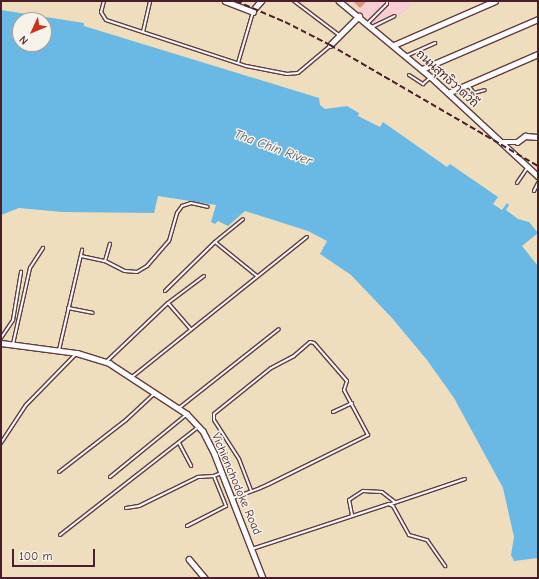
<!DOCTYPE html>
<meta charset="utf-8">
<style>
body{margin:0}
#map{position:relative;width:539px;height:579px;overflow:hidden;background:#eedebd;font-family:"Comic Neue","Playpen Sans Thai",sans-serif}
div>[style]{position:absolute}
[style*='--x']{left:calc(var(--x)*1px);top:calc(var(--y)*1px);width:calc(var(--w)*1px);rotate:calc(var(--a)*1deg)}
.built>*{inset:0;background:#f7cfd3}
.water>*{inset:0;background:#6ab9e5}
.building>*{inset:0;background:#dc9676}
.roads{filter:drop-shadow(1px 0 #633c41) drop-shadow(-1px 0 #633c41) drop-shadow(0 1px #633c41) drop-shadow(0 -1px #633c41)}
.lane>*{height:2px;margin:-1px;padding:0 1px;transform-origin:1px;border-radius:1px;background:#fff}
.street>*{height:4.5px;margin:-2.25px;padding:0 2.25px;transform-origin:2.25px;border-radius:2.25px;background:#fff}
.rail>*{height:1.5px;margin-top:-0.75px;transform-origin:0;background:repeating-linear-gradient(90deg,#4a1f2b 0 6px,transparent 0 9px)}
span{translate:-50% -50%;white-space:nowrap;text-align:center;line-height:1.15;-webkit-text-stroke:3px #f7f3e8;paint-order:stroke}
.street-label{font-size:12px;color:#4a1f2b}
.water-label{font-size:13px;color:#55556c;font-style:italic}
.frame{position:absolute;inset:0;border:2px solid #4a1f2b;pointer-events:none}
.north{position:absolute;left:12px;top:12px;width:40px;height:40px;box-sizing:border-box;background:#f7f3e8;border:1px solid #b29e9c;border-radius:50%;rotate:226deg;font-size:11px;font-weight:700;line-height:16px;text-align:center;color:#4a1f2b}
.north::after{content:'';display:block;margin:auto;width:14px;height:18px;background:#c8321e;clip-path:polygon(50% 0,100% 100%,50% 72%,0 100%)}
.scale{position:absolute;left:12px;top:549px;width:83px;height:18px;box-sizing:border-box;border:2px solid #4a1f2b;border-top:0;padding-left:5px;font-size:12px;line-height:14px;white-space:nowrap;color:#4a1f2b;-webkit-text-stroke:3px #f7f3e8;paint-order:stroke}
</style>
<div id="map">
<div class="built">
<i style="clip-path:polygon(349px 1px,409px 1px,412px 5px,404px 13px,378px 28px)"></i>
</div>
<div class="water">
<i style="clip-path:polygon(evenodd,1px 10px,84px 23px,84px 26px,319px 98px,320px 105px,325px 109px,347px 106px,359px 113px,358px 116px,380px 127px,383px 122px,447px 167px,450px 164px,498px 197px,493px 204px,502px 210px,507px 203px,509px 205px,506px 210px,518px 219px,529px 222px,538px 233px,522px 246px,538px 266px,538px 558px,514px 561px,511px 555px,514px 537px,503px 488px,454px 398px,427px 360px,392px 318px,351px 275px,320px 254px,327px 241px,308px 231px,245px 211px,228px 226px,218px 221px,215px 224px,211px 222px,216px 205px,158px 196px,154px 213px,62px 212px,19px 208px,1px 215px,1px 10px,20px 20px,44px 20px,44px 44px,20px 44px,20px 20px)"></i>
</div>
<div class="building">
<i style="clip-path:polygon(353px 1px,367px 1px,360px 8px)"></i>
</div>
<div class="roads">
<div class="lane">
<i style="--x:104;--y:1;--w:11;--a:105"></i>
<i style="--x:101;--y:12;--w:9;--a:58"></i>
<i style="--x:106;--y:20;--w:147;--a:18.2"></i>
<i style="--x:246;--y:66;--w:42;--a:11"></i>
<i style="--x:287;--y:74;--w:11;--a:-5"></i>
<i style="--x:298;--y:73;--w:42;--a:-40.2"></i>
<i style="--x:294;--y:1;--w:56;--a:37.1"></i>
<i style="--x:368;--y:23;--w:27;--a:-45"></i>
<i style="--x:387;--y:4;--w:3;--a:-90"></i>
<i style="--x:372;--y:27;--w:25;--a:-26"></i>
<i style="--x:143;--y:32;--w:32;--a:-77"></i>
<i style="--x:406;--y:56;--w:32;--a:-24"></i>
<i style="--x:238;--y:63;--w:53;--a:-73.6"></i>
<i style="--x:409;--y:75;--w:17;--a:33"></i>
<i style="--x:423;--y:84;--w:9;--a:-41"></i>
<i style="--x:468;--y:85;--w:10;--a:53"></i>
<i style="--x:474;--y:93;--w:11;--a:-15"></i>
<i style="--x:517;--y:183;--w:18;--a:-56"></i>
<i style="--x:534;--y:191;--w:9;--a:-63"></i>
<i style="--x:215;--y:242;--w:36;--a:-39"></i>
<i style="--x:81;--y:256;--w:25;--a:12"></i>
<i style="--x:105;--y:261;--w:22;--a:27"></i>
<i style="--x:125;--y:271;--w:12;--a:5"></i>
<i style="--x:137;--y:272;--w:12;--a:-31"></i>
<i style="--x:147;--y:266;--w:33;--a:-49"></i>
<i style="--x:169;--y:241;--w:29;--a:-74"></i>
<i style="--x:177;--y:213;--w:9;--a:-54"></i>
<i style="--x:182;--y:206;--w:9;--a:-18"></i>
<i style="--x:191;--y:203;--w:17;--a:13"></i>
<i style="--x:105;--y:261;--w:18;--a:-74"></i>
<i style="--x:165;--y:291;--w:70;--a:-44.4"></i>
<i style="--x:215;--y:242;--w:54;--a:39"></i>
<i style="--x:168;--y:303;--w:45;--a:-36.9"></i>
<i style="--x:68;--y:308;--w:25;--a:11"></i>
<i style="--x:1;--y:338;--w:22;--a:-56"></i>
<i style="--x:13;--y:320;--w:49;--a:-80.5"></i>
<i style="--x:13;--y:344;--w:78;--a:-77.4"></i>
<i style="--x:30;--y:268;--w:24;--a:-57"></i>
<i style="--x:59;--y:350;--w:103;--a:-77"></i>
<i style="--x:107;--y:361;--w:84;--a:-43.6"></i>
<i style="--x:168;--y:303;--w:35;--a:49"></i>
<i style="--x:132;--y:377;--w:224;--a:-38.7"></i>
<i style="--x:179;--y:408;--w:127;--a:-38.3"></i>
<i style="--x:333;--y:412;--w:21;--a:-25"></i>
<i style="--x:1;--y:443;--w:45;--a:-56.7"></i>
<i style="--x:26;--y:405;--w:71;--a:-45.6"></i>
<i style="--x:179;--y:443;--w:26;--a:62"></i>
<i style="--x:59;--y:472;--w:85;--a:-37.8"></i>
<i style="--x:126;--y:420;--w:40;--a:-43"></i>
<i style="--x:110;--y:477;--w:98;--a:-39.2"></i>
<i style="--x:233;--y:498;--w:29;--a:-20"></i>
<i style="--x:260;--y:488;--w:8;--a:-23"></i>
<i style="--x:267;--y:485;--w:113;--a:-26.3"></i>
<i style="--x:368;--y:435;--w:51;--a:-118.1"></i>
<i style="--x:344;--y:390;--w:9;--a:-72"></i>
<i style="--x:347;--y:381;--w:50;--a:-131"></i>
<i style="--x:314;--y:343;--w:4;--a:-166"></i>
<i style="--x:310;--y:342;--w:21;--a:139"></i>
<i style="--x:294;--y:356;--w:26;--a:152"></i>
<i style="--x:271;--y:368;--w:73;--a:141.1"></i>
<i style="--x:214;--y:414;--w:6;--a:90"></i>
<i style="--x:214;--y:420;--w:46;--a:57.3"></i>
<i style="--x:239;--y:459;--w:34;--a:69"></i>
<i style="--x:391;--y:504;--w:78;--a:-18.7"></i>
<i style="--x:126;--y:508;--w:13;--a:-9"></i>
<i style="--x:139;--y:506;--w:66;--a:-26.2"></i>
<i style="--x:198;--y:477;--w:16;--a:-4"></i>
<i style="--x:352;--y:515;--w:15;--a:-101"></i>
<i style="--x:349;--y:500;--w:17;--a:-33"></i>
<i style="--x:363;--y:491;--w:19;--a:3"></i>
<i style="--x:382;--y:492;--w:16;--a:38"></i>
<i style="--x:187;--y:526;--w:44;--a:-27.1"></i>
<i style="--x:226;--y:506;--w:32;--a:-112"></i>
<i style="--x:214;--y:476;--w:8;--a:-23"></i>
<i style="--x:60;--y:535;--w:175;--a:-38"></i>
<i style="--x:252;--y:549;--w:144;--a:-18.2"></i>
<i style="--x:389;--y:504;--w:4;--a:27"></i>
<i style="--x:393;--y:506;--w:33;--a:61"></i>
<i style="--x:409;--y:535;--w:19;--a:16"></i>
<i style="--x:427;--y:540;--w:32;--a:55"></i>
</div>
<div class="street">
<i style="--x:225;--y:1;--w:30;--a:21"></i>
<i style="--x:339;--y:1;--w:119;--a:39.6"></i>
<i style="--x:431;--y:77;--w:146;--a:42.8"></i>
<i style="--x:254;--y:9;--w:11;--a:-49"></i>
<i style="--x:330;--y:45;--w:41;--a:-45"></i>
<i style="--x:394;--y:45;--w:110;--a:-23.5"></i>
<i style="--x:422;--y:69;--w:126;--a:-23.3"></i>
<i style="--x:448;--y:93;--w:98;--a:-23.4"></i>
<i style="--x:502;--y:142;--w:15;--a:0"></i>
<i style="--x:517;--y:142;--w:10;--a:-37"></i>
<i style="--x:525;--y:136;--w:13;--a:4"></i>
<i style="--x:1;--y:343;--w:77;--a:7.5"></i>
<i style="--x:77;--y:353;--w:34;--a:17"></i>
<i style="--x:109;--y:363;--w:93;--a:33.2"></i>
<i style="--x:187;--y:414;--w:23;--a:47"></i>
<i style="--x:203;--y:431;--w:27;--a:63"></i>
<i style="--x:215;--y:455;--w:132;--a:68.7"></i>
<i style="--x:189;--y:559;--w:25;--a:50"></i>
</div>
</div>
<div class="rail">
<i style="--x:236;--y:1;--w:53;--a:23.2"></i>
<i style="--x:285;--y:22;--w:51;--a:27.1"></i>
<i style="--x:330;--y:45;--w:241;--a:30.2"></i>
</div>
<div class="street-label">
<span style="left:447px;top:79px;rotate:42deg">ถนนสุทธิวาตวิถี</span>
<span style="left:236px;top:484px;rotate:67deg">Vichienchodoke Road</span>
</div>
<div class="water-label">
<span style="left:273px;top:148px;rotate:20deg">Tha Chin River</span>
</div>
<div class="frame"></div>
<div class="north">N</div>
<div class="scale">100 m</div>
</div>
